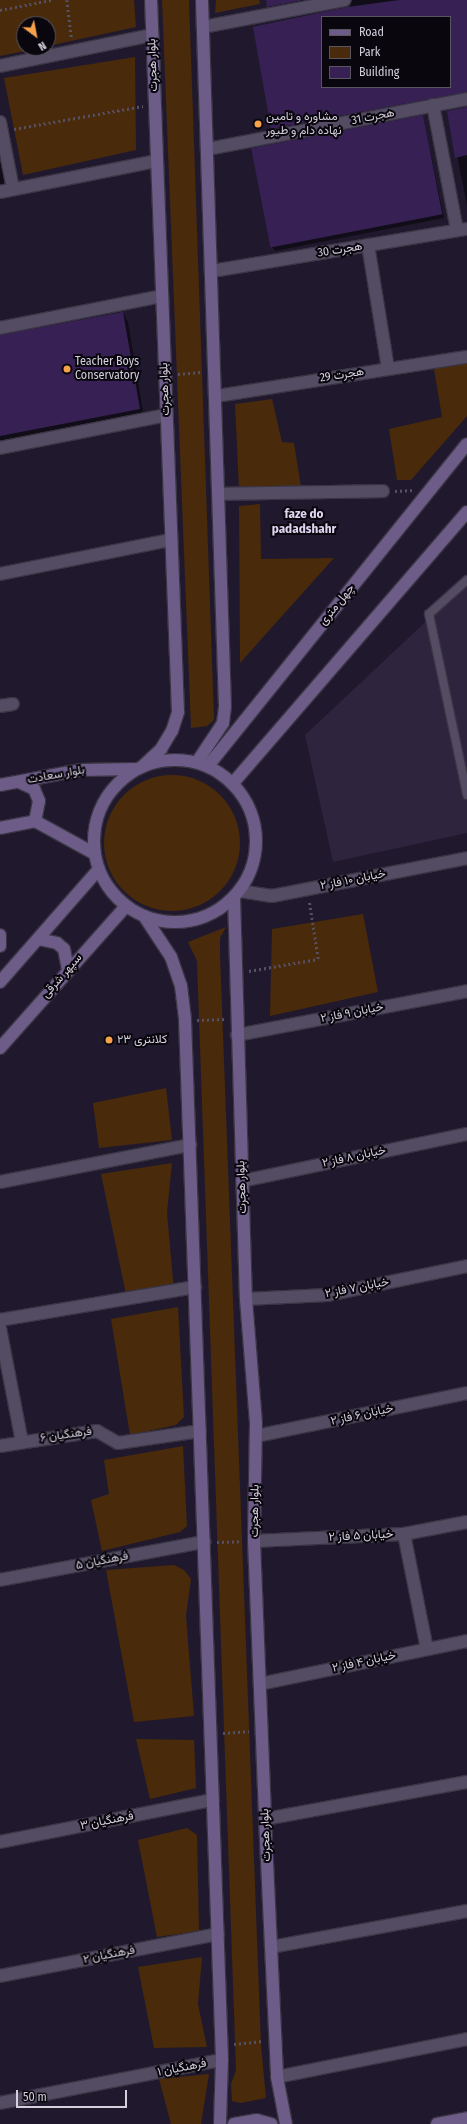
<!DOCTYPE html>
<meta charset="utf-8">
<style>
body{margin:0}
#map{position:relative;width:467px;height:2124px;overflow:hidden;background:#20192d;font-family:"Fira Sans Condensed",Vazirmatn,sans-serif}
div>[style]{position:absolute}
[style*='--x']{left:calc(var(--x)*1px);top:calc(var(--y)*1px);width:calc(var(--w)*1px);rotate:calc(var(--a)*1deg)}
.built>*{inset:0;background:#2e243d}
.green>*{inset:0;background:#492a0a}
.round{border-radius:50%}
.shadow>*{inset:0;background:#0007}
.building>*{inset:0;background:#372054;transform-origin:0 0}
.path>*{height:2.5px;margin-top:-1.25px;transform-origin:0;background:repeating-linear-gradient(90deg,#565062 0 2px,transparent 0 5px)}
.roads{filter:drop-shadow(1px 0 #3a3544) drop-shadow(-1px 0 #3a3544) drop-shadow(0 1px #3a3544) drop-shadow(0 -1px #3a3544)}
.lane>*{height:8px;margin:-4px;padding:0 4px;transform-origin:4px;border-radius:4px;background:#544c63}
.street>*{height:12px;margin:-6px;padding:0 6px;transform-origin:6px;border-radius:6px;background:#544c63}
.secondary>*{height:12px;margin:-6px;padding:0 6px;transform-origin:6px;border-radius:6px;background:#6c5c87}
.secondary>.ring{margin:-6px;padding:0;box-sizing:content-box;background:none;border:12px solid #6c5c87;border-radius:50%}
.dots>*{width:11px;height:11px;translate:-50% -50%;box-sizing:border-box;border:2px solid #09060e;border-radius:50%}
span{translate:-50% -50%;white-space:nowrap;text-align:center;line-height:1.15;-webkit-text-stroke:4px #09060e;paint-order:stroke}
.street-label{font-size:12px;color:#d3cfdc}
.poi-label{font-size:12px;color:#d3cfdc}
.left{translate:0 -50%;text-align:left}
.neighbourhood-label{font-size:13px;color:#ddd4ef;font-weight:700}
.legend{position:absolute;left:321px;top:16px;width:130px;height:72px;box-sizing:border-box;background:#09060e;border:1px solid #5a5660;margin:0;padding:5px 7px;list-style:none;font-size:12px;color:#d3cfdc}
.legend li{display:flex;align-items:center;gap:8px;height:20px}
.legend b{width:20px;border:1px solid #5a5660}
.north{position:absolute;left:16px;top:16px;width:40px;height:40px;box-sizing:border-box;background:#09060e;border:1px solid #5a5660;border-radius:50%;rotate:148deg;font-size:11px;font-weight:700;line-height:16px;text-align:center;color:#d3cfdc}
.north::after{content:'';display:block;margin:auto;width:14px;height:18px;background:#f8a14b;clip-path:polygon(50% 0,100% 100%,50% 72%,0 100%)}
.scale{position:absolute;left:16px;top:2090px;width:111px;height:18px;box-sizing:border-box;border:2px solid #d3cfdc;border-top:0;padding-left:5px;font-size:12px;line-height:14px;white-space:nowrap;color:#d3cfdc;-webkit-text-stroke:3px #09060e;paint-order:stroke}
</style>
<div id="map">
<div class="built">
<i style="clip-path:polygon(467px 583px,467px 833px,333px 862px,305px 735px)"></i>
</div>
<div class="green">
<i style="clip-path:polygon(0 0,134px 0,136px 27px,48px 46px,48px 24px,24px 24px,24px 48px,40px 48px,0 56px)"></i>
<i style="clip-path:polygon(162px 0,189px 0,214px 720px,207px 726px,191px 728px)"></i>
<i style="clip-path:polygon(216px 0,259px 0,260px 4px,215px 13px)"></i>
<i style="clip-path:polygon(135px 57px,136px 150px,23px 175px,4px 78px)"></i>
<i style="clip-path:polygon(467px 356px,467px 416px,411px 480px,397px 480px,389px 429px,442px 417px,433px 363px)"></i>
<i style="clip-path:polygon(272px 399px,282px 442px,294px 443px,301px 487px,239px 489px,235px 404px)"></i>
<i style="clip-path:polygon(260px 504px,261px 559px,334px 558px,240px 663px,239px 506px)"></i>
<i class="round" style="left:104px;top:775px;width:136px;height:136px"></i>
<i style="clip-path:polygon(363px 914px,378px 992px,270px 1016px,272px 929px)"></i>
<i style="clip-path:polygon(226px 927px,220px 938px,220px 955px,261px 2045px,266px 2098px,240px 2103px,232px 2101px,231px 2084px,236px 2070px,197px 961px,188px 942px)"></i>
<i style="clip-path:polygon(166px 1088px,172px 1140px,99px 1148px,93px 1103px)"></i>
<i style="clip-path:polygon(172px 1163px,167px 1213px,174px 1291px,127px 1299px,101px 1174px)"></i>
<i style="clip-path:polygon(178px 1307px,184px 1417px,176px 1425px,130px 1435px,111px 1319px)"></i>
<i style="clip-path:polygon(183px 1446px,187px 1526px,180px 1532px,102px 1551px,91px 1500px,109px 1494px,104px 1460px)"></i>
<i style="clip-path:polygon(174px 1565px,184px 1570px,191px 1579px,186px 1616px,194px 1716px,134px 1722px,106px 1570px)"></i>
<i style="clip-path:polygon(136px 1739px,194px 1740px,196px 1788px,150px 1799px)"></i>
<i style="clip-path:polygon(187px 1828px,197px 1835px,199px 1931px,157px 1937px,138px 1840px)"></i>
<i style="clip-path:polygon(202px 1957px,198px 2004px,207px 2047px,154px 2048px,138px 1967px)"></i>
<i style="clip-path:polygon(209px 2074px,201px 2124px,171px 2124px,159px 2079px)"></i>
</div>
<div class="shadow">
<i style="clip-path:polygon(267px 0,328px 0,271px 11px)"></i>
<i style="clip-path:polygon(evenodd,467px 0,467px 96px,274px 133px,254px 28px,346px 8px,351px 0,467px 0,322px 17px,450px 17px,450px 87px,322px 87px,322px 17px)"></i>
<i style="clip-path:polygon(467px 107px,467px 205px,448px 111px)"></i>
<i style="clip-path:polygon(423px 116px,444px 218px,275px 251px,272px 247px)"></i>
<i style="clip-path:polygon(0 147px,8px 190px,0 191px)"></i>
<i style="clip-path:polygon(123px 313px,128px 322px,144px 417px,0 445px,0 336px)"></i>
</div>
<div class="building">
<i style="clip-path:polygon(266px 0,304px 0,267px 7px)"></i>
<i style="clip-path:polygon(evenodd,399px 0,467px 0,467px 92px,271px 129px,253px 27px,347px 7px,399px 0,322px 17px,450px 17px,450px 87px,322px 87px,322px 17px)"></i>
<i style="clip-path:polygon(467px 107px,467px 155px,455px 158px,447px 111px)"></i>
<i style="left:423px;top:115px;width:101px;height:175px;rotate:79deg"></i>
<i style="clip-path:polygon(123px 312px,140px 409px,0 436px,0 335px)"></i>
</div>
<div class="path">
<i style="--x:67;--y:0;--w:39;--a:83"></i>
<i style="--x:0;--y:10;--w:52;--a:-11.1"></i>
<i style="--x:14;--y:129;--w:131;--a:-10.1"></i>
<i style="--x:178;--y:374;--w:23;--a:-5"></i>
<i style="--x:395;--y:491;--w:19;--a:-3"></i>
<i style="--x:249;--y:971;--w:70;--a:-9.9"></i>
<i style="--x:318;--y:959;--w:59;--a:-98.8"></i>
<i style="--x:197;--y:1020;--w:29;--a:-2"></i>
<i style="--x:217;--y:1542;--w:25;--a:-2"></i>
<i style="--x:223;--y:1733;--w:26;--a:-4"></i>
<i style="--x:234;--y:2044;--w:29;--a:-6"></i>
</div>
<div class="roads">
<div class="lane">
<i style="--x:467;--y:580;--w:51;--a:138.2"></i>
<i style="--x:429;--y:614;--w:185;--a:78.1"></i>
</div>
<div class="street">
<i style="--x:203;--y:27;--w:144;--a:-10.8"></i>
<i style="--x:0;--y:66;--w:155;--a:-11.5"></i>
<i style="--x:433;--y:105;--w:127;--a:79.1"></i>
<i style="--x:0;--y:122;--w:68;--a:79"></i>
<i style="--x:208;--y:149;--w:264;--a:-10.9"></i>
<i style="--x:0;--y:192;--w:160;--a:-11.2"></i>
<i style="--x:368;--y:245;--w:125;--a:80.8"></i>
<i style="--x:212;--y:271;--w:258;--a:-9.4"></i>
<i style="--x:0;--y:328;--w:165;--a:-11.2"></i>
<i style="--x:217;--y:396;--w:253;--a:-8.9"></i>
<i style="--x:0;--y:448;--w:169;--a:-11.2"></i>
<i style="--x:219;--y:494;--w:164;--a:-1"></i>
<i style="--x:0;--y:574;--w:173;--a:-11.3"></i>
<i style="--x:0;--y:706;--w:13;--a:-9"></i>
<i style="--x:240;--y:891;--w:32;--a:9"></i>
<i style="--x:272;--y:896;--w:199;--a:-11"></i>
<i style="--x:237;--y:1035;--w:234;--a:-10.8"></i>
<i style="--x:242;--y:1181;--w:230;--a:-11.8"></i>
<i style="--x:0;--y:1182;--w:194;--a:-11"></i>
<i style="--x:246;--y:1299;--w:81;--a:-2.8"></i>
<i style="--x:327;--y:1295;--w:143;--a:-11.7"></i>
<i style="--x:0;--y:1320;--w:198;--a:-9.6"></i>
<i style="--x:0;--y:1328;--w:116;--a:79.1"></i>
<i style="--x:256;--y:1436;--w:215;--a:-11.5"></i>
<i style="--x:0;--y:1446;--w:98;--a:-8.8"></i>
<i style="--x:97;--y:1431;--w:24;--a:30"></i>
<i style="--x:118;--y:1443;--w:83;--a:-8.3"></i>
<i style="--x:404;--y:1534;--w:117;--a:78.7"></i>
<i style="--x:254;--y:1541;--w:150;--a:-2.7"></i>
<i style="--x:404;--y:1534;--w:64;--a:-10.8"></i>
<i style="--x:0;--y:1580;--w:208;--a:-10.6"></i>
<i style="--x:260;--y:1684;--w:211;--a:-11.7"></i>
<i style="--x:265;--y:1819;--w:205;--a:-10.4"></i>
<i style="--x:0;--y:1842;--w:217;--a:-11.2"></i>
<i style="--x:271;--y:1947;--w:199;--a:-10.4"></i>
<i style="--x:0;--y:1976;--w:222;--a:-10.9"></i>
<i style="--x:277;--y:2077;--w:194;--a:-11.3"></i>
<i style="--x:0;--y:2103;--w:226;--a:-11"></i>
</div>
<div class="secondary">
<i class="ring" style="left:94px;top:760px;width:150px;height:150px"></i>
<i style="--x:197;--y:762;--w:47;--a:-56.3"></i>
<i style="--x:223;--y:723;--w:17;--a:-83"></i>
<i style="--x:225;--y:706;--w:706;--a:-91.87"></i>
<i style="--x:143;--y:766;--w:25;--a:-43"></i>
<i style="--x:161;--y:749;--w:21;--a:-59"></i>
<i style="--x:172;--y:731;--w:20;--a:-72"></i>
<i style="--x:178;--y:712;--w:713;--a:-92.17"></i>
<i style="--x:208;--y:766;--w:413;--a:-51.2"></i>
<i style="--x:19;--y:782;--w:17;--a:25"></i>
<i style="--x:34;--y:789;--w:13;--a:67"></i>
<i style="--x:39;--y:801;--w:20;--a:101"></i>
<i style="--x:233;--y:783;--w:358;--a:-49.2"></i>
<i style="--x:0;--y:785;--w:81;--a:-10.6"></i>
<i style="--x:80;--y:770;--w:55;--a:-1"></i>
<i style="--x:0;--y:828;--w:36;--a:-11"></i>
<i style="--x:35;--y:821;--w:68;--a:28.8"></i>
<i style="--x:234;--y:897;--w:402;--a:88.3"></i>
<i style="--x:246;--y:1299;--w:124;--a:85.4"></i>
<i style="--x:256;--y:1423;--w:118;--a:91"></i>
<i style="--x:254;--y:1541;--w:278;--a:87.7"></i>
<i style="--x:265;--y:1819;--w:258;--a:87.3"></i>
<i style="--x:277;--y:2077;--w:48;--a:79.2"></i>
<i style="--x:144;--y:916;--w:49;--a:56.6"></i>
<i style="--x:171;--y:957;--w:31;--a:71"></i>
<i style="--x:181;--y:986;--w:34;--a:83"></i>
<i style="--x:185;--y:1020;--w:1040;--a:87.96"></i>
<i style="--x:222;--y:2059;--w:65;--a:91.8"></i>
<i style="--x:0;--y:935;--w:11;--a:90"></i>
<i style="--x:38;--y:939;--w:19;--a:12"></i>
<i style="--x:57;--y:943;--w:9;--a:41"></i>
<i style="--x:64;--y:949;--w:20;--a:79"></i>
<i style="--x:0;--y:982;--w:150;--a:-48.8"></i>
<i style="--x:0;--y:1048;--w:190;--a:-48.4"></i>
<i style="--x:234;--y:2124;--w:23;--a:-10"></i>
<i style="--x:257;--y:2120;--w:15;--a:16"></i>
<i style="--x:437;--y:2124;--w:31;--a:-11"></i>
</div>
</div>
<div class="dots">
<i style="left:258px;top:124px;background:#f8a14b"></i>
<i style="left:67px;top:369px;background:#f8a14b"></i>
<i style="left:109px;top:1040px;background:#f8a14b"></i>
</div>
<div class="street-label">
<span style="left:153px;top:65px;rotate:-92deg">بلوار هجرت</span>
<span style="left:373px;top:117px;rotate:-11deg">هجرت 31</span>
<span style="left:340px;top:250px;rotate:-9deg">هجرت 30</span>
<span style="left:342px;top:375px;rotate:-9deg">هجرت 29</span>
<span style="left:165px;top:389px;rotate:-92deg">بلوار هجرت</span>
<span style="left:337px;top:605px;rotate:-51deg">چهل متری</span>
<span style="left:56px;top:775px;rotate:-10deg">بلوار سعادت</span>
<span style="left:353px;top:880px;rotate:-11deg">خیابان ۱۰ فاز ۲</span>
<span style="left:62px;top:976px;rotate:-49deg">سپهر شرقی</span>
<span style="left:352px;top:1013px;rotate:-11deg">خیابان ۹ فاز ۲</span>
<span style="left:354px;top:1157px;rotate:-12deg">خیابان ۸ فاز ۲</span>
<span style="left:242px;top:1187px;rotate:-92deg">بلوار هجرت</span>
<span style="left:357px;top:1288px;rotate:-11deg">خیابان ۷ فاز ۲</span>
<span style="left:362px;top:1415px;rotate:-12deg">خیابان ۶ فاز ۲</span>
<span style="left:66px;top:1435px;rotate:-8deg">فرهنگیان ۶</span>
<span style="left:255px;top:1511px;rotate:-89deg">بلوار هجرت</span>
<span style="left:361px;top:1536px;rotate:-3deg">خیابان ۵ فاز ۲</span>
<span style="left:102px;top:1561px;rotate:-11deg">فرهنگیان ۵</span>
<span style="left:364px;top:1662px;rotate:-12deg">خیابان ۴ فاز ۲</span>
<span style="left:107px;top:1821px;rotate:-11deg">فرهنگیان ۳</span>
<span style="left:266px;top:1835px;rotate:-92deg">بلوار هجرت</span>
<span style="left:109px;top:1955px;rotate:-11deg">فرهنگیان ۲</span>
<span style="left:182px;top:2068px;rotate:-11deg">فرهنگیان ۱</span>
</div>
<div class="poi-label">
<span class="left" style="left:266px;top:124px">مشاوره و تامین<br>نهاده دام و طیور</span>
<span class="left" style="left:75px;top:369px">Teacher Boys<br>Conservatory</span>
<span class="left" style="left:117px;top:1040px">کلانتری ۲۳</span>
</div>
<div class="neighbourhood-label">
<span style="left:304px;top:522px">faze do<br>padadshahr</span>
</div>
<ul class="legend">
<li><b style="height:5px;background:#6c5c87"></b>Road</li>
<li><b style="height:11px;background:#492a0a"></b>Park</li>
<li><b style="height:11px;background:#372054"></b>Building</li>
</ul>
<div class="north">N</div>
<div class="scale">50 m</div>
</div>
